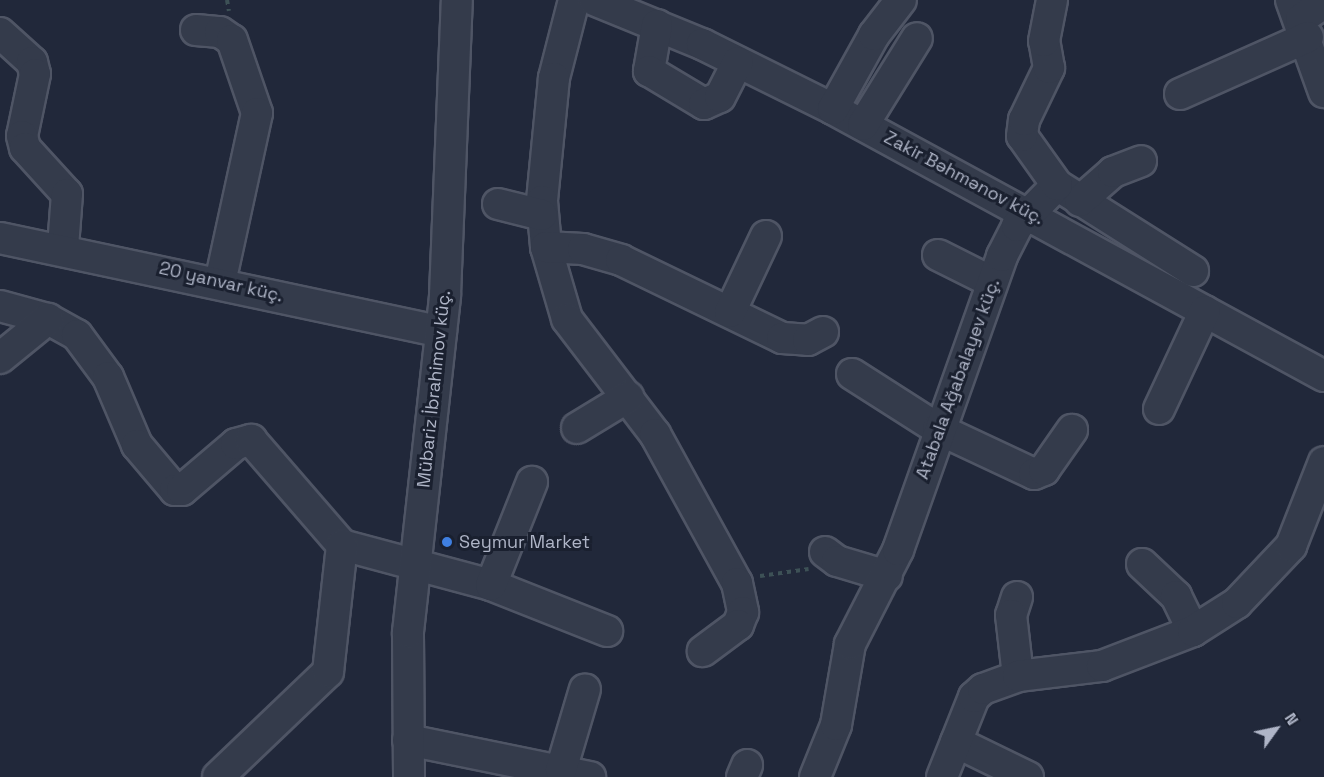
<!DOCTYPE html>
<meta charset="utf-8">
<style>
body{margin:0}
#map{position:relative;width:1324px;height:777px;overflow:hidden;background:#21283a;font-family:"Space Grotesk",sans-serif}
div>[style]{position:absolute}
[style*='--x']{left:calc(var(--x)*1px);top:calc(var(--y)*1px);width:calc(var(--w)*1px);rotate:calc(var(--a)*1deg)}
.path>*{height:4px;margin-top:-2px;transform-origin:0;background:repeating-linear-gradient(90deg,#3d5156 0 4.5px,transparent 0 9px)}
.roads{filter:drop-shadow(2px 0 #4f5565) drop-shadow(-2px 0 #4f5565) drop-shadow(0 2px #4f5565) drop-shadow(0 -2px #4f5565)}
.minor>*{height:30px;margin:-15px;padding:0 15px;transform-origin:15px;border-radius:15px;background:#343b4b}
.dots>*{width:16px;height:16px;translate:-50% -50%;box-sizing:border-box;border:3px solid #1a202f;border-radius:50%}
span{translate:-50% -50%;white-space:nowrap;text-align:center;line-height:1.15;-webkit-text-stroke:6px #1a202f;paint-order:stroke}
.street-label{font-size:18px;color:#afb5c7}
.poi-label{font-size:18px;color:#afb5c7}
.left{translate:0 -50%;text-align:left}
.north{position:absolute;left:1246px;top:699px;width:60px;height:60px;-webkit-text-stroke:4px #1a202f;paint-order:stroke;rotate:57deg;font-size:16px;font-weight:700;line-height:24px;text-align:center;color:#afb5c7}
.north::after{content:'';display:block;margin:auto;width:21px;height:27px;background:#afb5c7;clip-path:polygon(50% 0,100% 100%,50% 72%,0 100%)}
</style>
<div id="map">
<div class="path">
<i style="--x:227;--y:0;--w:11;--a:80"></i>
<i style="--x:760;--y:576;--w:49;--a:-8.1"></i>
</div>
<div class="roads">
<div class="minor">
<i style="--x:574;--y:0;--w:81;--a:104.4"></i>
<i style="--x:554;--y:78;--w:124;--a:95.6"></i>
<i style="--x:542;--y:201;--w:46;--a:85"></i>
<i style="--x:546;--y:247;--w:75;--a:73.7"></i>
<i style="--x:567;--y:319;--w:145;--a:52.6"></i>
<i style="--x:655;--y:434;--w:170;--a:61.2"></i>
<i style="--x:737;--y:583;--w:30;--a:78"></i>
<i style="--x:743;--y:612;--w:14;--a:111"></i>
<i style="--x:738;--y:625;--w:44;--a:143.4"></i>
<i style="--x:594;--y:0;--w:117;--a:22.2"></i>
<i style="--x:702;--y:44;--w:146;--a:26.4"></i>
<i style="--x:833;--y:109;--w:559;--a:28.54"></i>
<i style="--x:1291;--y:0;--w:98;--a:70.3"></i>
<i style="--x:1301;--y:19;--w:28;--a:-35"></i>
<i style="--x:657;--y:25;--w:47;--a:99.9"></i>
<i style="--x:649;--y:71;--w:64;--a:31"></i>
<i style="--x:704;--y:104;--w:17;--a:-24"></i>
<i style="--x:720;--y:97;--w:39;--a:-63"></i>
<i style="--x:196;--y:30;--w:24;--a:5"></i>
<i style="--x:220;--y:32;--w:14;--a:34"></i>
<i style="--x:232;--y:40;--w:77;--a:71.1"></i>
<i style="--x:257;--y:113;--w:173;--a:102.3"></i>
<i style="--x:0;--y:33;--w:43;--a:42.2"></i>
<i style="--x:32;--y:62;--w:12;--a:76"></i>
<i style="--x:35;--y:74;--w:63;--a:101.8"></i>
<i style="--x:22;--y:136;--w:12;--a:76"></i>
<i style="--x:25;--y:148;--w:62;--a:47.6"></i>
<i style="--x:67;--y:194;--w:53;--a:94.3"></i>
<i style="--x:1180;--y:94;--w:140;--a:-24"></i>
<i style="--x:833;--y:109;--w:85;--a:-61"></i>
<i style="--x:874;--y:35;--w:44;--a:-52.4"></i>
<i style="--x:863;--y:125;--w:102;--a:-58.2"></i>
<i style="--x:1057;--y:185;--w:161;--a:32.3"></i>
<i style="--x:1080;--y:201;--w:44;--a:-41.3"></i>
<i style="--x:1113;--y:172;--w:30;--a:-21"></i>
<i style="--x:498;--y:204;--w:45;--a:14"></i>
<i style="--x:0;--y:238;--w:451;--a:12"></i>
<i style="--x:546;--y:247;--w:37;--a:3"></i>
<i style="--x:583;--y:249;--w:40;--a:16"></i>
<i style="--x:621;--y:260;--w:179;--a:25.8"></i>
<i style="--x:782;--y:338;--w:26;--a:4"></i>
<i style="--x:808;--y:340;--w:17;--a:-28"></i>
<i style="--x:938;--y:255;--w:60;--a:26.6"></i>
<i style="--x:0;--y:306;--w:50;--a:15.2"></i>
<i style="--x:48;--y:319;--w:33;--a:29"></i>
<i style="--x:77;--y:335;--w:52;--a:53.6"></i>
<i style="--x:108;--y:377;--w:74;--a:66.9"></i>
<i style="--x:137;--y:445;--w:59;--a:49.8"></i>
<i style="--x:175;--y:490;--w:7;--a:0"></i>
<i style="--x:182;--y:490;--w:71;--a:-40.4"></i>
<i style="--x:236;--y:444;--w:16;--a:-15"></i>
<i style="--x:251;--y:440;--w:139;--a:49.1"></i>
<i style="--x:342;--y:545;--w:154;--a:15"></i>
<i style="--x:491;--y:585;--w:125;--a:21.6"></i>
<i style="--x:730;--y:312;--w:84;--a:-64.7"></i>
<i style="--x:0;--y:358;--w:62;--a:-39.1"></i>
<i style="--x:852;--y:374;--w:102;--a:32.6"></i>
<i style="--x:938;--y:429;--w:106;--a:25.1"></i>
<i style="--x:1034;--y:474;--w:11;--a:-22"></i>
<i style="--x:1044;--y:470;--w:49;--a:-55"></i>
<i style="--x:1159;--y:409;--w:108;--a:-64.9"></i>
<i style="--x:577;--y:428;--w:60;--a:-31.3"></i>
<i style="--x:825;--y:552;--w:15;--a:37"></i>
<i style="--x:837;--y:561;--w:52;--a:16.7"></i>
<i style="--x:1142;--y:564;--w:47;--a:43.3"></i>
<i style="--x:1176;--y:596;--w:39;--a:64"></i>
<i style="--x:491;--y:585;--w:111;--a:-68.3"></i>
<i style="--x:1017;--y:597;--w:19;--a:108"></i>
<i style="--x:1011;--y:615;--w:61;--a:83.5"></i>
<i style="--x:408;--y:740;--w:186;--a:11.5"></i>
<i style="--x:956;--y:742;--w:80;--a:25.9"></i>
<i style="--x:561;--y:770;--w:84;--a:-73.5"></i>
<i style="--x:218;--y:777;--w:152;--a:-43.7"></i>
<i style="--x:328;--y:672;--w:128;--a:-83.7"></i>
<i style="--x:409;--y:777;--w:145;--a:-90.4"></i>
<i style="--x:408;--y:632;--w:339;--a:-83.7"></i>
<i style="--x:445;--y:295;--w:295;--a:-87.7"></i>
<i style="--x:742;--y:777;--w:13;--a:-67"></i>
<i style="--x:815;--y:777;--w:56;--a:-68"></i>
<i style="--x:836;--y:725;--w:82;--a:-80.2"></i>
<i style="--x:850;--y:644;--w:106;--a:-62.9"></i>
<i style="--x:898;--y:550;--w:312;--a:-70.5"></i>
<i style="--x:1002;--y:256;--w:34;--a:-63"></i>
<i style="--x:1017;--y:226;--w:57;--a:-45.7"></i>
<i style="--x:1057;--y:185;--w:60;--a:-125.5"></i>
<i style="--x:1022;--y:136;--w:16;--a:-83"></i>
<i style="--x:1024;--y:120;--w:58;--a:-64.3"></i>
<i style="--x:1049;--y:68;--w:27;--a:-100"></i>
<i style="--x:1044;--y:41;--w:42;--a:-79"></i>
<i style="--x:942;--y:777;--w:86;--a:-68.2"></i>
<i style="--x:974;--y:697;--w:12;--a:-42"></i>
<i style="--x:983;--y:689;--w:37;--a:-20"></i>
<i style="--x:1018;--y:676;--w:85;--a:-6.8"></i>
<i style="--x:1102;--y:666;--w:97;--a:-21"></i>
<i style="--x:1193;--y:631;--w:52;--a:-32.5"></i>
<i style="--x:1237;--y:603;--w:79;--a:-46.5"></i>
<i style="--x:1291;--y:546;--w:90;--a:-68.6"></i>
</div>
</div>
<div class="dots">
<i style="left:447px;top:542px;background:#3f7fe0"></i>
</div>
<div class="street-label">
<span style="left:964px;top:178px;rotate:28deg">Zakir Bəhmənov küç.</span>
<span style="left:221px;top:282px;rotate:13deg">20 yanvar küç.</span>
<span style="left:958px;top:379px;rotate:-70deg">Atabala Ağabalayev küç.</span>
<span style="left:434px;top:389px;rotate:-84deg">Mübariz İbrahimov küç.</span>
</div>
<div class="poi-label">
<span class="left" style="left:459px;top:542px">Seymur Market</span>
</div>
<div class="north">N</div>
</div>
